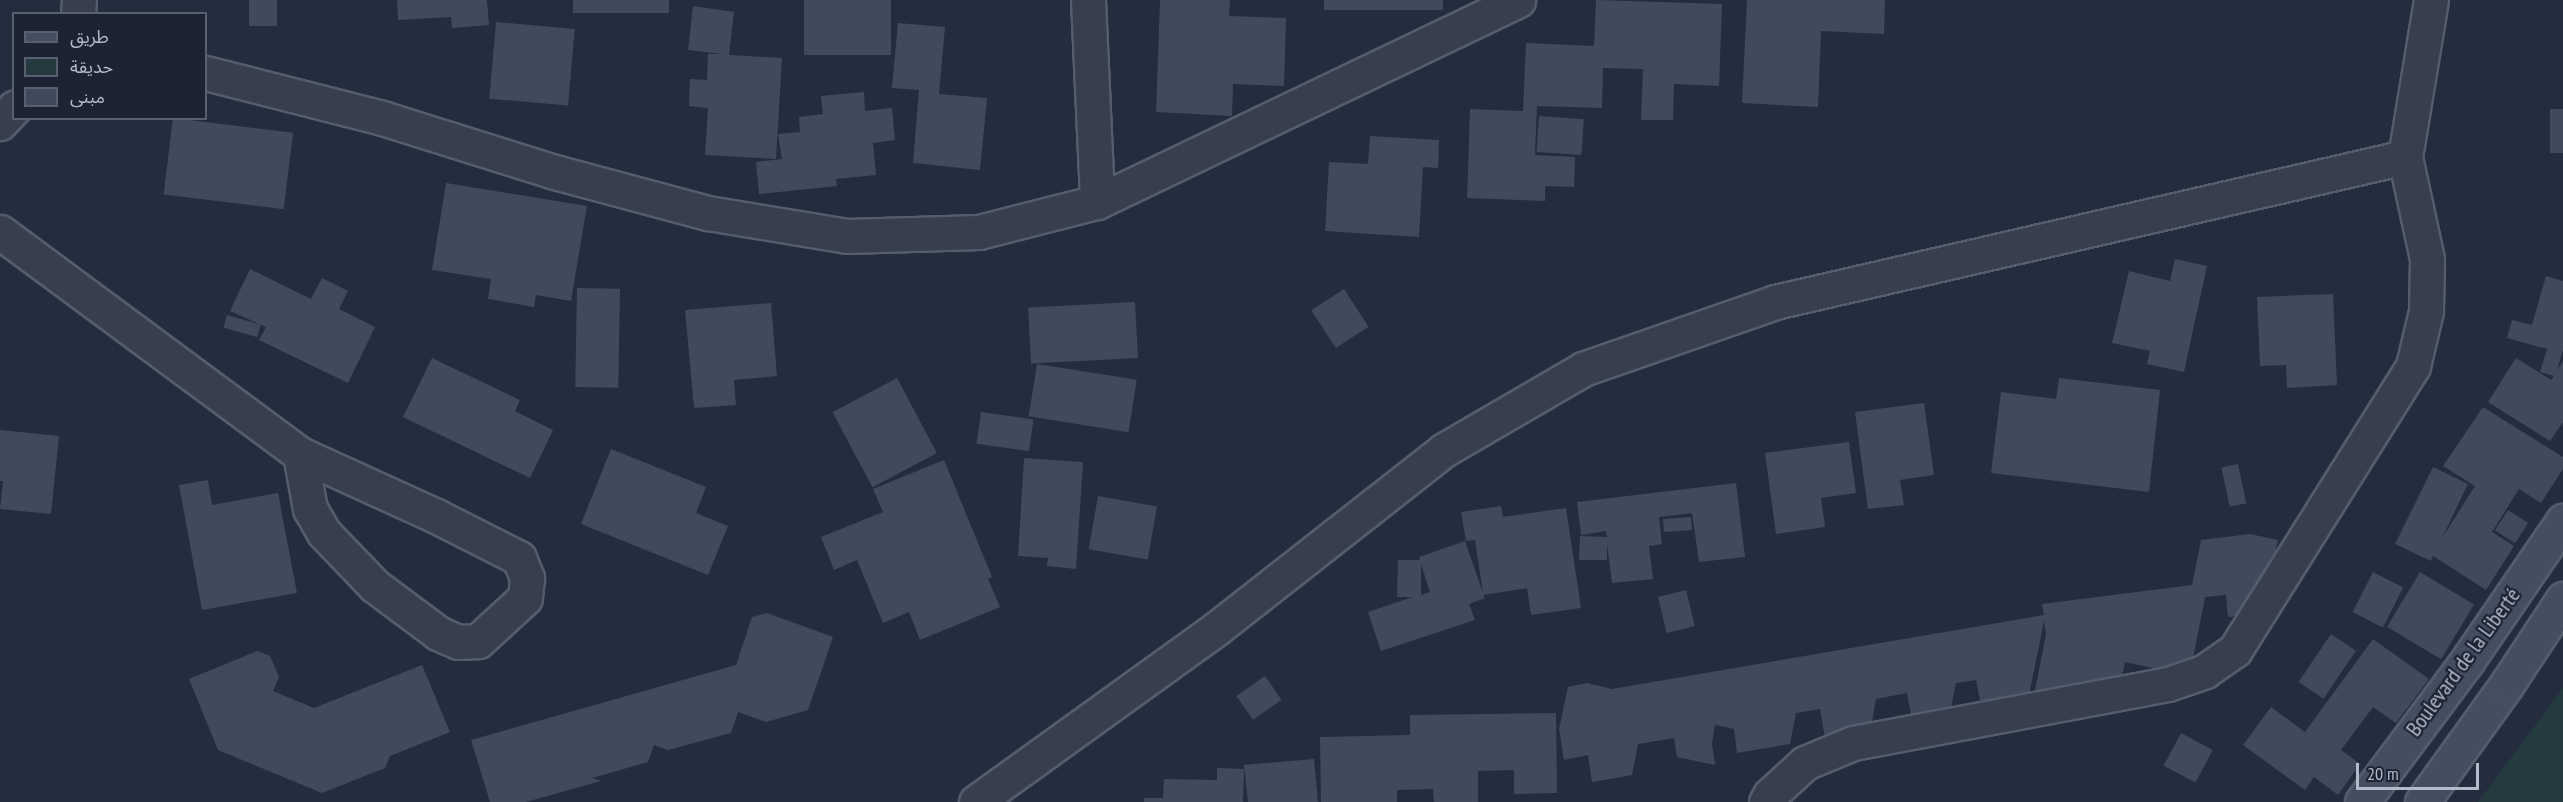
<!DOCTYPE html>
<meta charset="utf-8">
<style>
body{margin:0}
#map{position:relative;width:2563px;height:802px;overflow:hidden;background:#232d3e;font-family:"PT Sans Narrow","Noto Sans Arabic",sans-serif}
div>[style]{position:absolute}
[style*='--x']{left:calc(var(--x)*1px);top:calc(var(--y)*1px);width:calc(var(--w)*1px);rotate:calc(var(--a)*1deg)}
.green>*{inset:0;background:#253a3f}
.building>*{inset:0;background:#3f4b5d;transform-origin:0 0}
.roads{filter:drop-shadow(2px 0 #555d6c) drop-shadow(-2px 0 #555d6c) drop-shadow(0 2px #555d6c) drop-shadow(0 -2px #555d6c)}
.street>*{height:33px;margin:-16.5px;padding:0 16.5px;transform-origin:16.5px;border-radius:16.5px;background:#373f4e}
.secondary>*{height:33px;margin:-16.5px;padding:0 16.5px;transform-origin:16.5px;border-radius:16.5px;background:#454e61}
span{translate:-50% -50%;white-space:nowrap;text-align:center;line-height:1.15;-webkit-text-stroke:4.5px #1c2433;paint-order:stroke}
.street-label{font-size:22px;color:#b3bac9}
.legend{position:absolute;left:12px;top:12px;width:195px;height:108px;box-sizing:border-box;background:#1c2433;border:2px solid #58606f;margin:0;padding:8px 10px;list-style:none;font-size:18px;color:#b3bac9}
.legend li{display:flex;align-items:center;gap:12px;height:30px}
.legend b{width:30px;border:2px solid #58606f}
.scale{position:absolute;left:2356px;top:763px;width:123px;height:27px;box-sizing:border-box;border:3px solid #b3bac9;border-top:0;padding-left:8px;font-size:18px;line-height:21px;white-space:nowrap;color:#b3bac9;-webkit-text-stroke:4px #1c2433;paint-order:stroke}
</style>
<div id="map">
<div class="green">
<i style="clip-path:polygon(2563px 688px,2563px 802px,2478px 802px)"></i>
</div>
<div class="building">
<i style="left:249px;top:0;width:28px;height:26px"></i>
<i style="clip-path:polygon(397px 0,487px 0,489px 25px,452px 28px,451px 17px,398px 20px)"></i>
<i style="left:573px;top:0;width:96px;height:13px"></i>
<i style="left:804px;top:0;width:87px;height:55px"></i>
<i style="clip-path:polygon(1160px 0,1230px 0,1229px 16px,1286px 18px,1284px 86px,1233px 84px,1232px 116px,1156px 112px)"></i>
<i style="left:1324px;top:0;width:119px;height:10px"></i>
<i style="clip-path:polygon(1596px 0,1722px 4px,1719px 86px,1674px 84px,1673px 120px,1641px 120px,1643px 69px,1603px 68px,1602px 108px,1537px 106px,1535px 155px,1575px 157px,1574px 187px,1545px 186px,1545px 201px,1467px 198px,1470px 109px,1523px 111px,1526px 43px,1594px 46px)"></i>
<i style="clip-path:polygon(1747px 0,1885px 0,1884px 34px,1821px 31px,1818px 107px,1742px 103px)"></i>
<i style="clip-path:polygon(693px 6px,734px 12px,729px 55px,782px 58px,776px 159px,705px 155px,708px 108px,689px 106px,690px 79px,707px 80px,708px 54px,722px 54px,688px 50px)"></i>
<i style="left:496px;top:22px;width:79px;height:77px;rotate:5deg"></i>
<i style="clip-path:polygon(898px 23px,945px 27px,939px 94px,987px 98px,980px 170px,913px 163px,919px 90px,892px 88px)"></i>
<i style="clip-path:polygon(864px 92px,865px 111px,892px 108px,895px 140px,873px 143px,876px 175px,836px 179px,837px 186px,759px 194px,756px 162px,782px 159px,778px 134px,800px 132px,799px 117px,823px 114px,821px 96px)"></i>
<i style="left:2550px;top:109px;width:13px;height:44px"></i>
<i style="left:1539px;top:116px;width:45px;height:36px;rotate:4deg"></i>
<i style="left:173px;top:118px;width:121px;height:77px;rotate:7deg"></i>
<i style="clip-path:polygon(1370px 136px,1439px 140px,1438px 168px,1423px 167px,1419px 237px,1325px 231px,1329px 162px,1368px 164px)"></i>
<i style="clip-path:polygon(446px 183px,587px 206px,571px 301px,536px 295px,534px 307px,488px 299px,491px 279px,432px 270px)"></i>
<i style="clip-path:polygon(2175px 259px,2207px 266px,2184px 372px,2147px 364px,2150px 351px,2112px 343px,2129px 271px,2170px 281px)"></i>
<i style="clip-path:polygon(250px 269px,311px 299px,322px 278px,348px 291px,339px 309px,375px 327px,348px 383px,259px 340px,266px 327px,230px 311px)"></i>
<i style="clip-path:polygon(2546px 276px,2563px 281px,2563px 350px,2557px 370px,2563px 361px,2563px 422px,2550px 441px,2488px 402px,2516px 358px,2551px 380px,2554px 376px,2540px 372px,2547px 349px,2507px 338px,2512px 320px,2532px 325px)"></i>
<i style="left:577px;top:288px;width:43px;height:99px;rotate:1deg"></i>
<i style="left:1344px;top:289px;width:45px;height:39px;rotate:57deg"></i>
<i style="clip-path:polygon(2333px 294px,2337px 385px,2287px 388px,2286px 365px,2260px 366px,2257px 297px)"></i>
<i style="left:1135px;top:302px;width:56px;height:107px;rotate:87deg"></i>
<i style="clip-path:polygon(771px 303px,777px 376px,734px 380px,736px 405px,694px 408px,685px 310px)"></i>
<i style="left:227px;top:315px;width:35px;height:13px;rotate:16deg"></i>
<i style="clip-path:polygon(432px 358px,520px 400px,515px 411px,553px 430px,530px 478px,403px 417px)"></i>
<i style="left:1037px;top:364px;width:101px;height:53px;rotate:9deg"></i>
<i style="left:897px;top:378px;width:85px;height:73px;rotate:62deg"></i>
<i style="clip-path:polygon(2059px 378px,2160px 390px,2149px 492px,1991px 473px,2001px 392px,2056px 399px)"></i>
<i style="clip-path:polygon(1924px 403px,1934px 475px,1900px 480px,1904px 505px,1868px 509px,1855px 412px)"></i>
<i style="clip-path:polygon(2483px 407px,2563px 457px,2563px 469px,2541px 503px,2519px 489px,2492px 532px,2514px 546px,2486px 590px,2433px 556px,2431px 561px,2395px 544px,2433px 467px,2468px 484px,2442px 538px,2475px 486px,2443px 466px)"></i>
<i style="left:981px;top:412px;width:53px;height:32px;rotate:8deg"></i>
<i style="clip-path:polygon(0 430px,59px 436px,51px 514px,0 509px,3px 481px,0 481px)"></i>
<i style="clip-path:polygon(1849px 442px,1856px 493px,1821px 498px,1825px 527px,1776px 534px,1765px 453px)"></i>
<i style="clip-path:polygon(611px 449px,706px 487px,696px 513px,728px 526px,708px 575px,581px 524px)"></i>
<i style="clip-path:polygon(1024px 458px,1083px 462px,1076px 569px,1047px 566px,1048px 558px,1018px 556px)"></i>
<i style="clip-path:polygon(944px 460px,992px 577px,988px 579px,1000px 607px,920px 640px,909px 612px,883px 623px,857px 560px,834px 570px,821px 537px,883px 512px,873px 489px)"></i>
<i style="left:2238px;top:464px;width:40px;height:17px;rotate:78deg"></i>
<i style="clip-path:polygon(208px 480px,212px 505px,278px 493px,297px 593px,202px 610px,179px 485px)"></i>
<i style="clip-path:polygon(1736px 483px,1745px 557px,1699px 562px,1692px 513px,1659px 517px,1662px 544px,1649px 546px,1653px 579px,1612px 583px,1607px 543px,1607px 560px,1579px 560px,1580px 536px,1607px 537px,1606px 531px,1581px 535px,1577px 502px)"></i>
<i style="left:1098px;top:496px;width:60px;height:54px;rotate:10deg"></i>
<i style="clip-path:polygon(evenodd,1501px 506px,1503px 517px,1566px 508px,1581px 608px,1531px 615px,1527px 588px,1483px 595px,1485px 598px,1469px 604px,1475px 620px,1381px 651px,1368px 612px,1413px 597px,1397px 597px,1398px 560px,1420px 560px,1419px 557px,1465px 541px,1483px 593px,1475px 540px,1466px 541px,1461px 512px,1501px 506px,1421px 564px,1430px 592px,1421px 595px,1421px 564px)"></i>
<i style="left:2508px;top:510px;width:24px;height:24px;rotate:33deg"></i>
<i style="left:1691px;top:517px;width:13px;height:28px;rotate:86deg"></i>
<i style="clip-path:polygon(2250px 534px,2278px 540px,2263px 614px,2228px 617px,2226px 595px,2205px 597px,2192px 664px,2158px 669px,2125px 662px,2119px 690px,2033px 701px,2046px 634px,2044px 621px,2026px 710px,1980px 700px,1976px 680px,1956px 683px,1950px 713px,1912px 720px,1907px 693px,1876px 699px,1870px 733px,1825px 738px,1820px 709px,1796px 713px,1790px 744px,1737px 753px,1734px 729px,1715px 725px,1712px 743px,1715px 765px,1677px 757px,1674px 738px,1638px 744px,1632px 775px,1592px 782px,1588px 755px,1564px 760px,1559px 729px,1568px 687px,1587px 683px,1612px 689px,2044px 615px,2042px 604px,2192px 585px,2201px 540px)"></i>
<i style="left:2373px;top:572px;width:34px;height:45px;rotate:27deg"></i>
<i style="left:2420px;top:572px;width:63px;height:64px;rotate:31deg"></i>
<i style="left:1686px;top:590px;width:37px;height:29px;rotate:76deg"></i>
<i style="clip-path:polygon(767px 613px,833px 637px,808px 710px,766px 722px,738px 712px,731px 733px,668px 750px,654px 745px,648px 762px,592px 778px,601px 781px,526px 802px,490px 802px,471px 740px,736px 665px,752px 617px)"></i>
<i style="left:2331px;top:634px;width:30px;height:58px;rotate:34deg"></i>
<i style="clip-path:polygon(2373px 639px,2429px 679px,2396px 723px,2373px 707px,2341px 750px,2360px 764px,2338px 795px,2314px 777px,2305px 790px,2243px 745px,2271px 707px,2305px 732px)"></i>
<i style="clip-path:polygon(257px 651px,270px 656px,279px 677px,273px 691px,314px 708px,422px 665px,450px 732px,390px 756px,385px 768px,322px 793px,218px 750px,189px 679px)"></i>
<i style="left:1265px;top:676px;width:29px;height:35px;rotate:55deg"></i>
<i style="clip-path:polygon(1556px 713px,1557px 793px,1514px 794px,1514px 770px,1478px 771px,1478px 802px,1434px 802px,1433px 789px,1397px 790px,1397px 802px,1321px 802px,1320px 737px,1410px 735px,1410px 715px)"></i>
<i style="left:2181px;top:733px;width:36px;height:37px;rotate:28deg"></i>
<i style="clip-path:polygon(1314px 759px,1318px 802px,1248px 802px,1244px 765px)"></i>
<i style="clip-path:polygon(1217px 768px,1244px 769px,1243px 802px,1144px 802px,1144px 798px,1163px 798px,1164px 779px,1217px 780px)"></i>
</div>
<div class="roads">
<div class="street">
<i style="--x:1088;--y:0;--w:202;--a:87.4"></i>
<i style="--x:78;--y:14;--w:14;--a:-86"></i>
<i style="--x:206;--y:73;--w:182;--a:14.3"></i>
<i style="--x:382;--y:118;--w:177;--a:17.4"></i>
<i style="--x:551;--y:171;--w:163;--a:15"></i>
<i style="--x:708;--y:213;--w:141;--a:9.4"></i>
<i style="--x:847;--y:236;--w:132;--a:-1.7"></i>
<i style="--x:979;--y:232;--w:122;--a:-14.3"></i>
<i style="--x:1097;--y:202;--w:467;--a:-25.6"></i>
<i style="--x:0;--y:123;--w:21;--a:-47"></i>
<i style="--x:0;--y:232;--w:373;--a:36.5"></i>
<i style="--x:300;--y:454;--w:149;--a:24.5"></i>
<i style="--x:436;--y:516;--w:93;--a:26.8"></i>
<i style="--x:519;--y:558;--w:22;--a:68"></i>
<i style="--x:527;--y:578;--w:20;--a:96"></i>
<i style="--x:525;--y:598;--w:64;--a:137.5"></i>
<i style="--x:478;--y:641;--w:20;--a:177"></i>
<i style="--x:458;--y:642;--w:22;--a:-156"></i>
<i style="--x:438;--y:633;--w:79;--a:-143.3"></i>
<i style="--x:375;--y:586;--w:74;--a:-133.9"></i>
<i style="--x:324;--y:533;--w:28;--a:-120"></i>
<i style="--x:310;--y:509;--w:56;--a:-100.3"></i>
<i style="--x:976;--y:802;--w:297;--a:-35.8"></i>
<i style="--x:1217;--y:628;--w:288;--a:-38.1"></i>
<i style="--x:1444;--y:450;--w:161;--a:-30.2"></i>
<i style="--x:1583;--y:369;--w:203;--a:-19.2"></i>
<i style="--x:1775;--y:302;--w:646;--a:-12.96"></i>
<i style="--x:1766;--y:802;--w:8;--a:-60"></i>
<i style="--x:1770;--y:795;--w:47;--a:-42.4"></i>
<i style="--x:1805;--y:763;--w:52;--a:-22.6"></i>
<i style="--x:1853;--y:743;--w:320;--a:-10.6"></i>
<i style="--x:2168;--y:684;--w:39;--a:-19"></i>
<i style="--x:2205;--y:671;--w:37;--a:-35"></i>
<i style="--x:2235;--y:650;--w:335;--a:-57.9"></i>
<i style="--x:2413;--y:366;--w:57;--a:-76.7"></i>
<i style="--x:2426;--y:311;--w:52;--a:-88.9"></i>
<i style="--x:2427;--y:259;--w:104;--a:-102.2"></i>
<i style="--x:2405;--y:157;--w:159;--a:-80.6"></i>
</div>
<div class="secondary">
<i style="--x:2362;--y:802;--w:176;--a:-53.3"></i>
<i style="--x:2467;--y:661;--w:170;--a:-55.6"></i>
<i style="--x:2422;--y:802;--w:145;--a:-54.2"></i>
<i style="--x:2507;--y:684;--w:102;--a:-56.6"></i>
</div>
</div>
<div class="street-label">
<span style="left:2463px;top:662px;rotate:-54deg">Boulevard de la Liberté</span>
</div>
<ul class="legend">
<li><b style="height:8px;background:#454e61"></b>طريق</li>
<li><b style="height:16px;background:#253a3f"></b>حديقة</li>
<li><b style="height:16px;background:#3f4b5d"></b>مبنى</li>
</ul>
<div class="scale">20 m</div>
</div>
